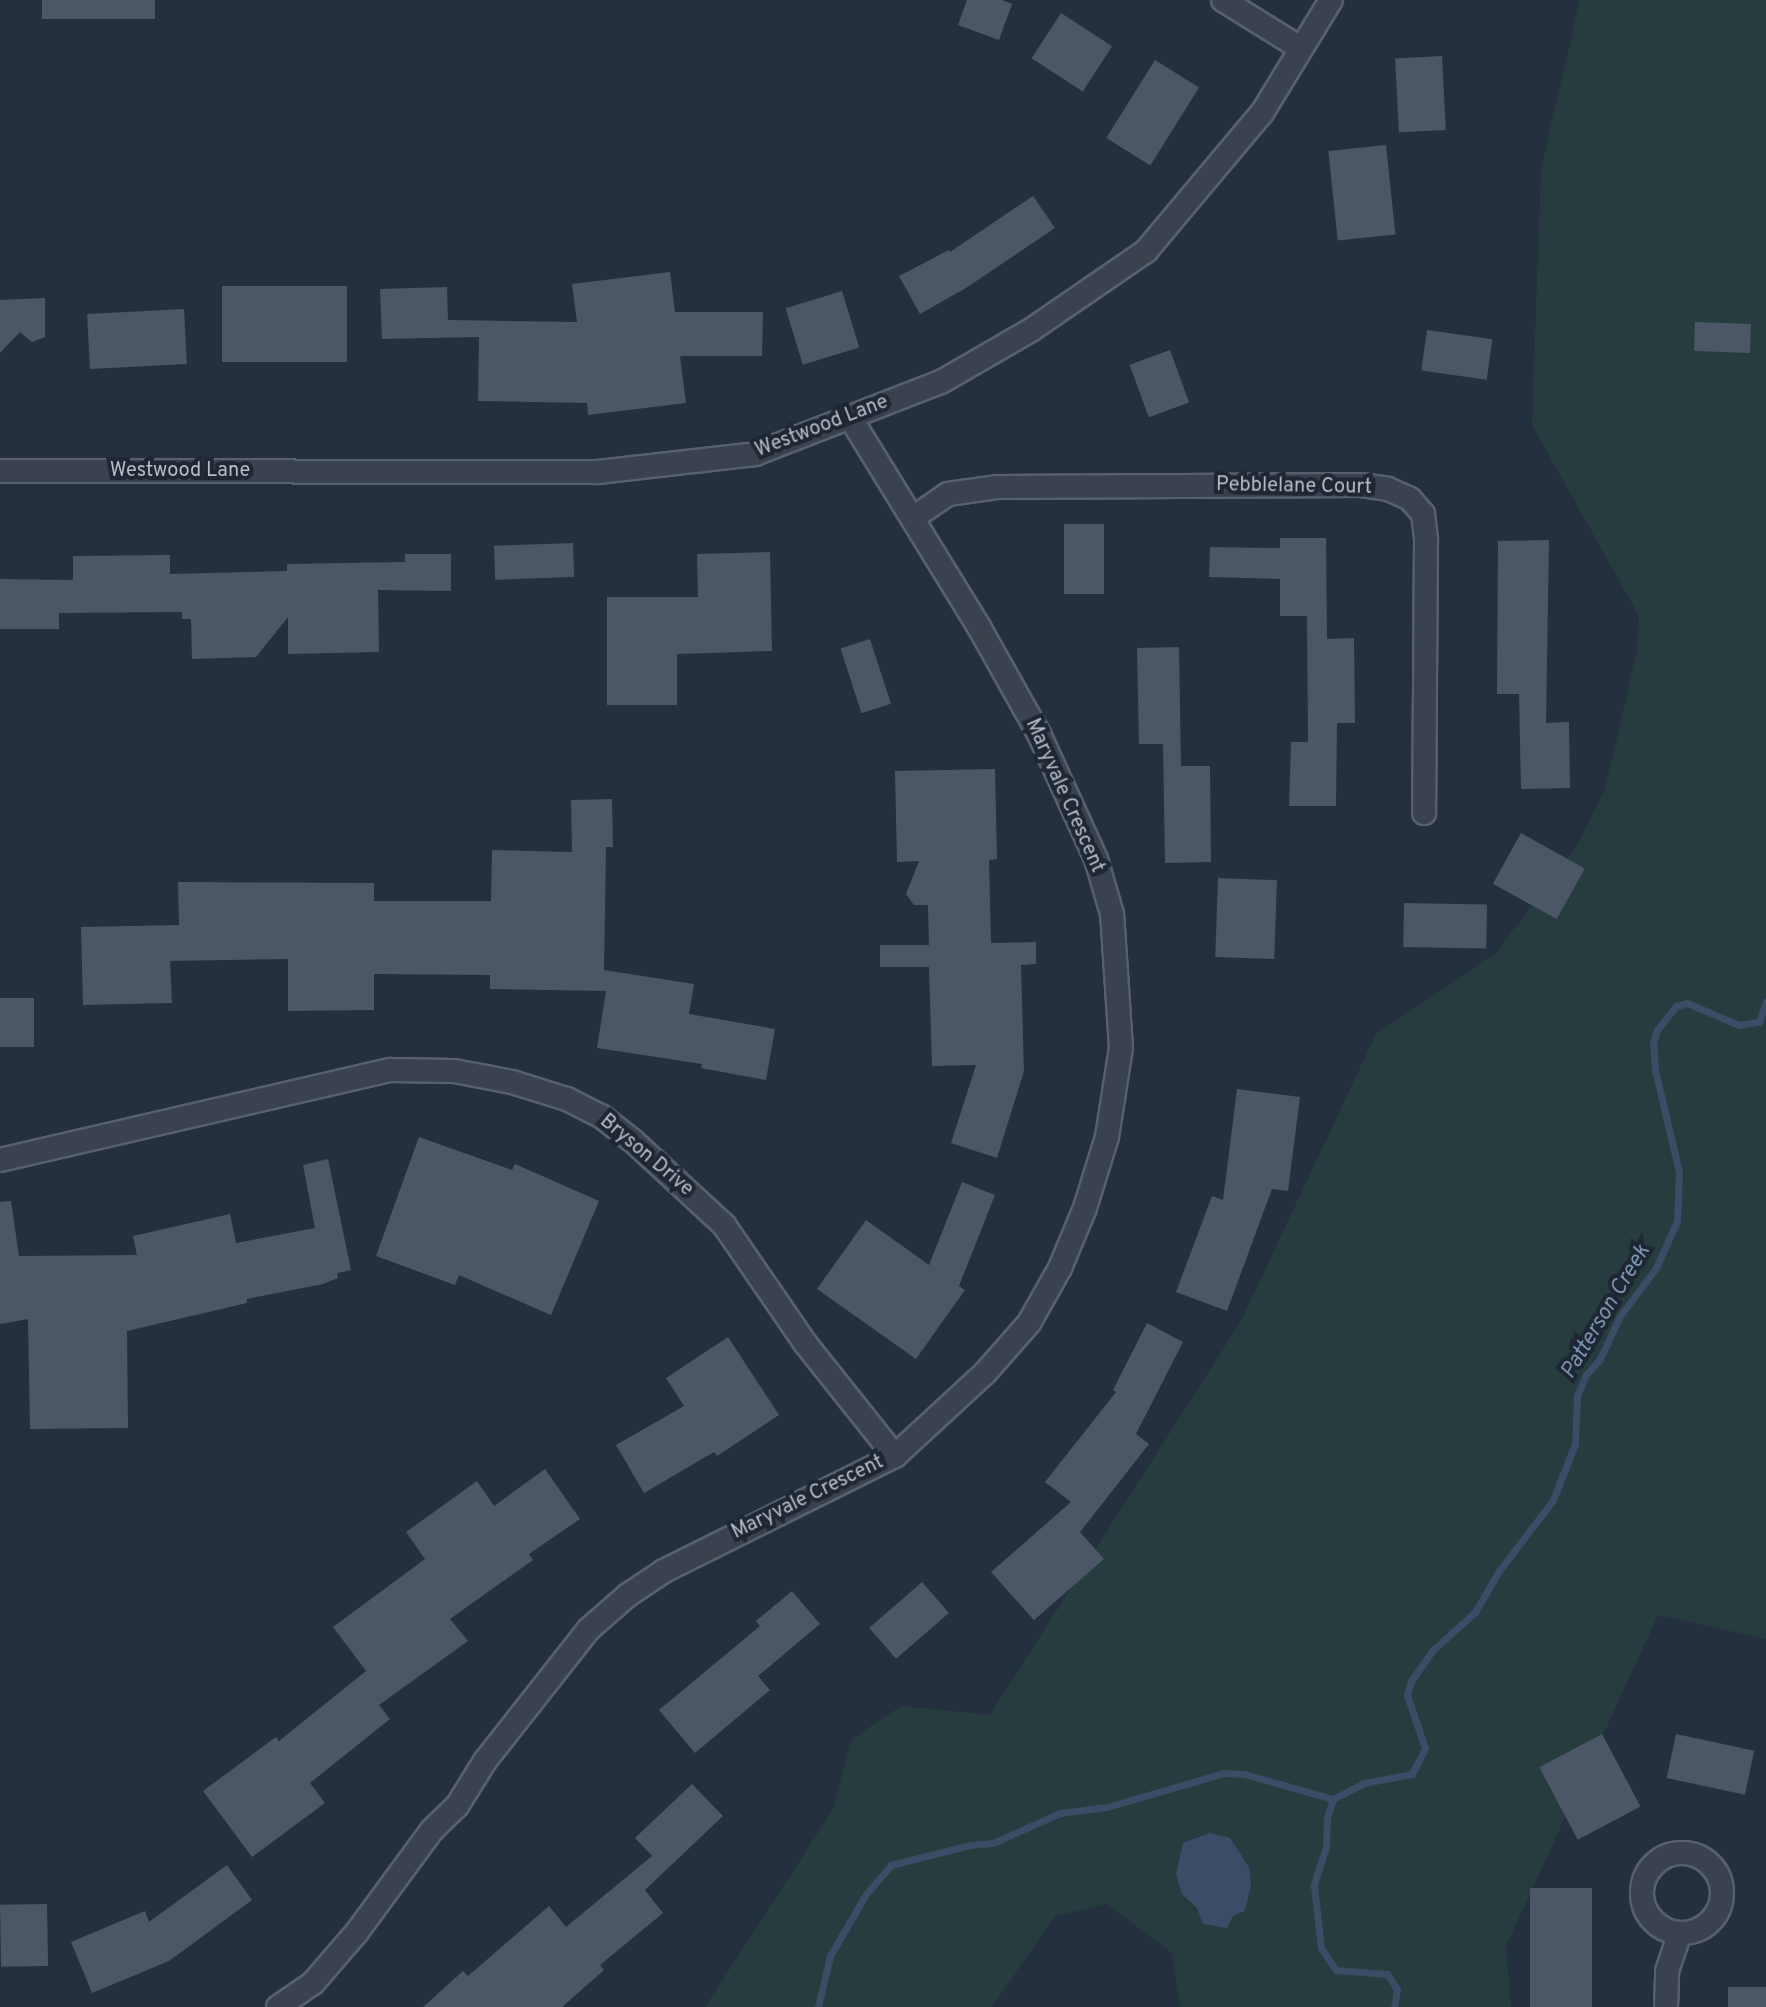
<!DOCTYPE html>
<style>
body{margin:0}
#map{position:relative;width:1766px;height:2007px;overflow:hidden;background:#25303e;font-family:Overpass,sans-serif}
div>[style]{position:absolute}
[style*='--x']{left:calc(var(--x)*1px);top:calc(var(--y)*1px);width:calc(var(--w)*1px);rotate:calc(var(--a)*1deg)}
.green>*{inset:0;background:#273c3f}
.water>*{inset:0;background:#3b4d66}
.stream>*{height:7px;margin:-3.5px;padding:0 3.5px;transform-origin:3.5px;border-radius:3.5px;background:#3b4d66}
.building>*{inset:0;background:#4b5766;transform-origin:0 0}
.roads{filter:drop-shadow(2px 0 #57606c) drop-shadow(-2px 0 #57606c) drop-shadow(0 2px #57606c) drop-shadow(0 -2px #57606c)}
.minor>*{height:22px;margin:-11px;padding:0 11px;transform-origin:11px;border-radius:11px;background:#39424e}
.minor>.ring{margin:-11px;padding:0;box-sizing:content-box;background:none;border:22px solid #39424e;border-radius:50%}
span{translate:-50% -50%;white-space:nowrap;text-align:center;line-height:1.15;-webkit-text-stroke:8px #1e2733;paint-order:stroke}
.street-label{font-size:20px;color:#b5bdc9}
.water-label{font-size:22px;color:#7d93af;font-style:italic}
</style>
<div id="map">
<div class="green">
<i style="clip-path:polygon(1580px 0,1766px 0,1766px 1639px,1658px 1615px,1506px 1946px,1511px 2007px,1180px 2007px,1172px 1953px,1107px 1904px,1055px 1916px,992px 2007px,705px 2007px,832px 1811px,852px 1739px,901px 1706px,990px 1715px,1241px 1321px,1376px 1034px,1496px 953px,1578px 844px,1605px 789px,1637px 652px,1639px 616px,1532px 425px,1541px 169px)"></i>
</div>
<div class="water">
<i style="clip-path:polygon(1210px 1833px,1230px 1838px,1249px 1867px,1251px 1884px,1245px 1911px,1233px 1916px,1227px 1928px,1203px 1924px,1197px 1908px,1182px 1894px,1176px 1874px,1183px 1843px)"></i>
</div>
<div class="stream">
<i style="--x:1333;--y:1799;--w:19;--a:108"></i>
<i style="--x:1327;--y:1817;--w:30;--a:92"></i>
<i style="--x:1326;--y:1847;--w:40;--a:108"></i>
<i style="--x:1314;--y:1885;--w:63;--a:83.7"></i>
<i style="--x:1321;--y:1948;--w:27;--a:56"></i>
<i style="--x:1336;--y:1970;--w:51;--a:4.5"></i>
<i style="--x:1387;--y:1974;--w:18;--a:56"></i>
<i style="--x:1397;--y:1989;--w:18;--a:99"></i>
<i style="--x:818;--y:2007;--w:52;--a:-76.8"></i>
<i style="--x:830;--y:1956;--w:72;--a:-59.9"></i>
<i style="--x:866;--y:1894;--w:38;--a:-49"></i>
<i style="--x:891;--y:1865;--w:81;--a:-14.2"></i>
<i style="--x:970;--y:1845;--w:23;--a:-5"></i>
<i style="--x:993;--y:1843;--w:73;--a:-24.1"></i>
<i style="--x:1060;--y:1813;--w:47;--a:-7.3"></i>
<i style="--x:1107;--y:1807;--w:122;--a:-16.2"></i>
<i style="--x:1224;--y:1773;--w:20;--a:3"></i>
<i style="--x:1244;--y:1774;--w:92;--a:15.7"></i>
<i style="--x:1333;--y:1799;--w:35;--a:-27"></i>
<i style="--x:1364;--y:1783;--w:49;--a:-10.6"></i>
<i style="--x:1412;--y:1774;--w:29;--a:-63"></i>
<i style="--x:1425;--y:1748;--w:56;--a:-108.8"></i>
<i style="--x:1407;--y:1695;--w:15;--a:-74"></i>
<i style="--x:1411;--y:1681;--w:38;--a:-55"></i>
<i style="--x:1433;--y:1650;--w:57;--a:-42.1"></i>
<i style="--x:1475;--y:1612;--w:48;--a:-59.7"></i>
<i style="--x:1499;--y:1571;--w:89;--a:-52.7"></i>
<i style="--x:1553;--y:1500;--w:60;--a:-68.6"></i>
<i style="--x:1575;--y:1444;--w:48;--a:-87.6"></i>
<i style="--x:1577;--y:1396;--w:23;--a:-67"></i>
<i style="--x:1586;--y:1375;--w:21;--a:-49"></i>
<i style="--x:1600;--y:1359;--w:47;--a:-65.1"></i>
<i style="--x:1620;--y:1316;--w:60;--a:-53.1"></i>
<i style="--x:1656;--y:1268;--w:51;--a:-65.9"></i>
<i style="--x:1677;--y:1221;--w:49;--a:-87.7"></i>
<i style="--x:1679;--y:1172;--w:105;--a:-103.2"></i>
<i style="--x:1655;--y:1070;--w:27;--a:-94"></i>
<i style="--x:1653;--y:1043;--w:14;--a:-73"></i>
<i style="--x:1657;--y:1030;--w:31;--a:-52"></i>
<i style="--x:1676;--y:1006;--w:11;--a:-15"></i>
<i style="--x:1687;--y:1003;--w:56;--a:22.9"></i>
<i style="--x:1739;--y:1025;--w:20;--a:-9"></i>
<i style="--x:1759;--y:1022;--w:21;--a:-71"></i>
</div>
<div class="building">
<i style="left:42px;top:0;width:113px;height:19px"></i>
<i style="clip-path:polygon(967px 0,1002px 0,1012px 4px,999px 40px,958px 25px)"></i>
<i style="left:1061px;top:13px;width:61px;height:54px;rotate:33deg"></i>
<i style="left:1442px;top:56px;width:74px;height:47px;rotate:87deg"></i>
<i style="left:1155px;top:60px;width:52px;height:92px;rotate:32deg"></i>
<i style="left:1386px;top:145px;width:90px;height:58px;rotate:84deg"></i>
<i style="clip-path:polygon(1033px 196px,1055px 228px,966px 288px,920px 314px,899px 276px,949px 250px,950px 252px)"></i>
<i style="clip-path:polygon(670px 272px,675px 312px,763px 312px,762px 356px,680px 356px,686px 403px,588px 415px,587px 403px,478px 401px,479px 337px,382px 339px,380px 289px,447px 287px,448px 320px,577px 322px,572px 284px)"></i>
<i style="left:347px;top:286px;width:76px;height:125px;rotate:90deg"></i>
<i style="left:842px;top:291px;width:59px;height:59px;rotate:73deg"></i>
<i style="clip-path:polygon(45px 298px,45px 337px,32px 342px,20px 332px,0 353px,0 300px)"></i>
<i style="left:184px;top:309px;width:55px;height:97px;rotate:87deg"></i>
<i style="left:1695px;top:322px;width:56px;height:29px;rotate:2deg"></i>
<i style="left:1427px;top:330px;width:66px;height:41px;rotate:8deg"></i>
<i style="left:1170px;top:350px;width:56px;height:43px;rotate:70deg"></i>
<i style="left:1064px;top:524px;width:40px;height:70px"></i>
<i style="clip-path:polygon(1280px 538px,1326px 538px,1327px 639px,1354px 638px,1355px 723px,1337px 723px,1336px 806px,1289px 806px,1291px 742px,1308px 742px,1307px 616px,1280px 616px,1280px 579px,1209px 577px,1210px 547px,1280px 548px)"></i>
<i style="clip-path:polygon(1549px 540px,1546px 723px,1569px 722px,1570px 788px,1521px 789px,1519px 694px,1497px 694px,1498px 541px)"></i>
<i style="left:573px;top:543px;width:34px;height:79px;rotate:88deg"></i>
<i style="clip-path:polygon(770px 552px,772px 651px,677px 654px,677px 705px,607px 705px,607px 597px,698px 597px,697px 554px)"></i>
<i style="clip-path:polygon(405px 554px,451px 554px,451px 591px,378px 590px,379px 652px,288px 654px,288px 617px,256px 657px,192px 659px,191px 619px,182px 619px,182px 612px,59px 613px,59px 629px,0 629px,0 579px,73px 580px,73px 556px,170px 555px,170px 574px,287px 571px,287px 564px,405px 562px)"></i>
<i style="left:870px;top:639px;width:68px;height:31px;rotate:72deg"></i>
<i style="clip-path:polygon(1179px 647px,1181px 766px,1210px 766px,1211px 862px,1165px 863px,1163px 744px,1139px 744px,1137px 648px)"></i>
<i style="clip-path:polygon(995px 769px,997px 859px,989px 860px,991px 943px,1036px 942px,1036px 964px,1021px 965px,1024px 1071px,997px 1158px,951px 1143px,976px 1065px,932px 1066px,929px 967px,880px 967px,880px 945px,929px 945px,928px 905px,914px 905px,906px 894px,919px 861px,897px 862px,895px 771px)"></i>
<i style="clip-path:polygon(612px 799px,613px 847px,606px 847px,604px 970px,694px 984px,689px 1014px,775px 1029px,766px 1080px,701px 1068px,702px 1064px,597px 1048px,606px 991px,490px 989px,490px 975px,374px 974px,374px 1010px,288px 1011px,288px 959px,170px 961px,172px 1003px,83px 1005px,81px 927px,179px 925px,178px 882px,374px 883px,374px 901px,491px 901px,492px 850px,572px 852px,571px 800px)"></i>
<i style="left:1521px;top:833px;width:73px;height:58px;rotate:29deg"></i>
<i style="left:1218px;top:878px;width:59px;height:79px;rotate:2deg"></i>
<i style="left:1404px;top:903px;width:83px;height:44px;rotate:1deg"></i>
<i style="left:0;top:998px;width:34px;height:49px"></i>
<i style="clip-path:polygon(1237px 1089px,1300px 1097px,1288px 1191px,1272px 1189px,1227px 1311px,1176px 1292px,1212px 1196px,1223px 1200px)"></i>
<i style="clip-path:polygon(419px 1137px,512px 1170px,515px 1164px,599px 1201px,551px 1315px,459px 1275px,455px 1285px,376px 1256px)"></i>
<i style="clip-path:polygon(328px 1159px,351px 1270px,337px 1273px,338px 1278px,323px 1284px,247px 1299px,247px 1303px,127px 1331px,128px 1428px,30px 1429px,28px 1319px,0 1324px,0 1202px,11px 1201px,19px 1256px,137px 1255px,133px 1236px,230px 1214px,236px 1243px,315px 1228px,303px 1165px)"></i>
<i style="clip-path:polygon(962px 1182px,995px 1195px,959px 1286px,965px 1290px,916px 1359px,817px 1289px,866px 1220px,929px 1265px)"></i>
<i style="clip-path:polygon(1147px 1323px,1183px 1342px,1136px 1434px,1149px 1444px,1080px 1532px,1104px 1559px,1034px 1620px,991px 1572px,1071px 1502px,1045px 1482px,1116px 1392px,1113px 1390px)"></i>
<i style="clip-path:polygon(728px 1337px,779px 1415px,717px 1456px,714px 1452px,644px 1493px,616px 1445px,684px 1406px,666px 1378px)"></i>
<i style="clip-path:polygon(545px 1469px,580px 1519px,529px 1554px,533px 1560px,450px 1619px,468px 1641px,379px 1705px,390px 1719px,310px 1783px,325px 1803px,252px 1857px,203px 1791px,276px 1737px,279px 1741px,366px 1671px,333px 1627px,425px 1559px,406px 1532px,477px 1481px,494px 1506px)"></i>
<i style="left:922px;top:1582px;width:41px;height:70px;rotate:49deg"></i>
<i style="clip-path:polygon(792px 1591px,820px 1624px,758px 1676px,770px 1690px,695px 1753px,659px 1710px,760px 1626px,756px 1621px)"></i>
<i style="left:1602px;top:1734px;width:82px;height:71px;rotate:62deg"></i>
<i style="left:1676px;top:1734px;width:80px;height:45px;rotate:12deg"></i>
<i style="clip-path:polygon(692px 1784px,723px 1816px,645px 1890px,663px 1913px,600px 1965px,604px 1970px,562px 2007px,423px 2007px,463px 1971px,468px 1976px,549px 1906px,566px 1927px,652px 1856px,635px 1838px)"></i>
<i style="clip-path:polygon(227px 1865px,252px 1900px,169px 1961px,92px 1993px,71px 1942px,145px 1911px,149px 1922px)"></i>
<i style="left:1530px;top:1888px;width:62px;height:119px"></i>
<i style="left:47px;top:1904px;width:62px;height:47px;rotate:89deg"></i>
<i style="left:1728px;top:1987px;width:38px;height:20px"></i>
</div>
<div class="roads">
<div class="minor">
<i style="--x:1223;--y:0;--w:91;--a:31.9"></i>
<i style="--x:0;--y:471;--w:598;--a:0.1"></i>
<i style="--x:598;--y:472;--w:158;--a:-6.5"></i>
<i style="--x:755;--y:454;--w:199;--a:-21.2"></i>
<i style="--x:941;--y:382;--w:104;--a:-30"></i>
<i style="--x:1031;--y:330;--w:140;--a:-34.5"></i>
<i style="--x:1146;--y:251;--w:180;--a:-50"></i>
<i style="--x:1262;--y:113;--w:132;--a:-58.6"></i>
<i style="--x:913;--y:518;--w:42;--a:-34.4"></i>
<i style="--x:948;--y:494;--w:49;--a:-8.1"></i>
<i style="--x:997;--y:487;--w:364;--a:-0.3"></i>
<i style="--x:1361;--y:485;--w:27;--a:8"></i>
<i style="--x:1388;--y:489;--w:24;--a:24"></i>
<i style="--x:1410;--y:499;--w:20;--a:49"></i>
<i style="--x:1423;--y:514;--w:26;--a:83"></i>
<i style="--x:1426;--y:540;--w:273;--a:90.4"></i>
<i style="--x:0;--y:1160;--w:401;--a:-13"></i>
<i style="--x:391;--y:1070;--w:63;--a:0.9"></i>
<i style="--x:454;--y:1071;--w:59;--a:10.7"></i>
<i style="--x:512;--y:1082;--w:58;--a:17.2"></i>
<i style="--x:567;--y:1099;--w:38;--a:27"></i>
<i style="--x:601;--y:1116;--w:41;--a:38"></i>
<i style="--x:633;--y:1141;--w:124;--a:42.7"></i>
<i style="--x:724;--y:1225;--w:143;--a:55.5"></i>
<i style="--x:805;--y:1343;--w:144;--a:51.5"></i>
<i class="ring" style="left:1642px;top:1853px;width:58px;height:58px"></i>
<i style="--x:278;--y:2007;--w:42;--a:-34.4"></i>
<i style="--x:313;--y:1983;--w:67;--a:-49.2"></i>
<i style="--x:357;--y:1932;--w:127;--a:-53.7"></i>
<i style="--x:432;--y:1830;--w:35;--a:-44"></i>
<i style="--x:457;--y:1806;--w:53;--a:-58.1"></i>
<i style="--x:485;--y:1761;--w:168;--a:-51.8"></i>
<i style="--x:589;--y:1629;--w:52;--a:-41.1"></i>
<i style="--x:628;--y:1595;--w:43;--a:-33.7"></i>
<i style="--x:664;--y:1571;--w:258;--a:-26.5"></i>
<i style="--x:895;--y:1456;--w:122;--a:-42.7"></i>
<i style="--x:985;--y:1373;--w:67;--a:-48.7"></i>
<i style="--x:1029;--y:1323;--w:63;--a:-60.6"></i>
<i style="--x:1060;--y:1268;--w:65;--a:-67.4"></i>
<i style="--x:1085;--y:1208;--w:74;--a:-72.8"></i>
<i style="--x:1107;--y:1137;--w:90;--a:-81.1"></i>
<i style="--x:1121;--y:1048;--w:134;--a:-93.8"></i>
<i style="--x:1112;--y:914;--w:57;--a:-106.2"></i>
<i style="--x:1096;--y:859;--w:137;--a:-114.5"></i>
<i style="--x:1039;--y:734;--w:123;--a:-119.3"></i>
<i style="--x:979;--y:627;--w:246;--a:-121.6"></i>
<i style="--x:1666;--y:2007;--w:36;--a:-88"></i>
<i style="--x:1667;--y:1971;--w:40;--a:-71.1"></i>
</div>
</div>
<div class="street-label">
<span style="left:822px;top:427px;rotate:-21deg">Westwood Lane</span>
<span style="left:180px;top:471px">Westwood Lane</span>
<span style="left:1294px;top:487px;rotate:1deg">Pebblelane Court</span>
<span style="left:1064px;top:796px;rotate:66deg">Maryvale Crescent</span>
<span style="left:646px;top:1156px;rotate:40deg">Bryson Drive</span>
<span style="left:808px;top:1498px;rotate:-26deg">Maryvale Crescent</span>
</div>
<div class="water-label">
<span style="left:1606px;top:1312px;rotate:-59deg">Patterson Creek</span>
</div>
</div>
